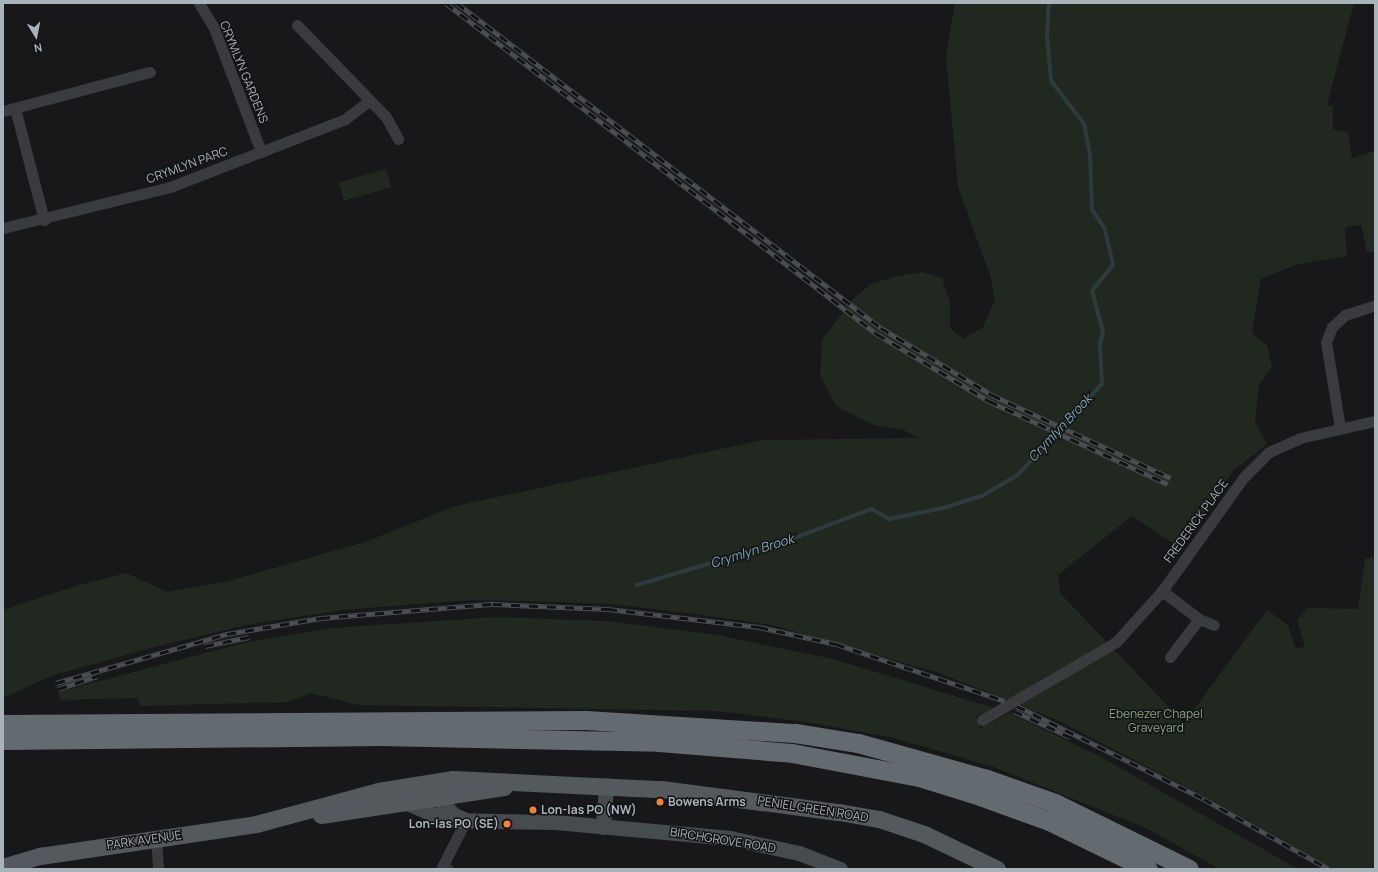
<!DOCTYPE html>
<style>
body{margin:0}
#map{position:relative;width:1378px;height:872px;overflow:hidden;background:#18181a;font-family:Manrope,sans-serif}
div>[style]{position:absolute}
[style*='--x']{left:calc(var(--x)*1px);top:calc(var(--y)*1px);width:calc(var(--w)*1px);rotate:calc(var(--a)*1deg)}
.green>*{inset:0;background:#20281f;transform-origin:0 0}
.stream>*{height:3.5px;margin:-1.75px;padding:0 1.75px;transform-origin:1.75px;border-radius:1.75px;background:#2d3b3f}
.street>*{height:11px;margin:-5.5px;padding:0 5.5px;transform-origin:5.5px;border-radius:5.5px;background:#393b3f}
.secondary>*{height:15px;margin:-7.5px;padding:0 7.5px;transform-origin:7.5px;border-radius:7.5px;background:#464b4f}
.primary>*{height:17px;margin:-8.5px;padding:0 8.5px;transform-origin:8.5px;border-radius:8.5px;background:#54595e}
.highway>*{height:19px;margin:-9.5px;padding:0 9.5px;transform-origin:9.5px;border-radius:9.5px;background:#646b70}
.rail>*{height:4.5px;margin-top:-2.25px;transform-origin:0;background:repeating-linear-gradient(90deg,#131315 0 9px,#4b5054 0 18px);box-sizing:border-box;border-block:1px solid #4b5054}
.dots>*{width:11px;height:11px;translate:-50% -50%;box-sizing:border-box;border:2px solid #131315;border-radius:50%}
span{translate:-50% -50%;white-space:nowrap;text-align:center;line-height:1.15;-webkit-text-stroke:3px #131315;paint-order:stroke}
.street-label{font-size:12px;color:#a9b3ba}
.park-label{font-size:12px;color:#87a680}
.poi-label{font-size:12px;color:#a9b3ba;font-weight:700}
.left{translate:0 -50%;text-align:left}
.right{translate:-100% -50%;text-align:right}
.water-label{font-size:13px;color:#7fabb6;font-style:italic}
.frame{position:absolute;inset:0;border:4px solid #a9b3ba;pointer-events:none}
.north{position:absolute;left:16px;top:16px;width:40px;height:40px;-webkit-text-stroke:3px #131315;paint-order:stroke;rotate:170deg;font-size:11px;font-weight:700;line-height:16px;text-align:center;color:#a9b3ba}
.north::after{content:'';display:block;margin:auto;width:14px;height:18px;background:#a9b3ba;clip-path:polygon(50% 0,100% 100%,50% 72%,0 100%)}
</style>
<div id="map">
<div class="green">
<i style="clip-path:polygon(955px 3px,1354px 3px,1327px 105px,1333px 106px,1333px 130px,1348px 132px,1352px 158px,1375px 151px,1375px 252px,1367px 252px,1361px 225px,1345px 228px,1347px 256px,1299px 264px,1261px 278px,1252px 333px,1267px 345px,1272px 367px,1259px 385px,1255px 421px,1267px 444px,1234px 470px,1179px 547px,1132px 516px,1058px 575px,1060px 593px,1184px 723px,1267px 610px,1288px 625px,1296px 649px,1305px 646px,1297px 620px,1308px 608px,1358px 609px,1365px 559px,1375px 557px,1375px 869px,1334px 869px,1217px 803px,1059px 721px,939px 673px,772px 625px,695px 614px,612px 604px,530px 601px,471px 600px,342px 610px,246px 625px,143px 650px,51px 676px,3px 698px,3px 610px,79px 585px,126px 573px,168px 592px,229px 581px,365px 542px,455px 506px,763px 440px,918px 438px,902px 429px,876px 426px,836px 406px,820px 375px,822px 340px,852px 300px,871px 284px,897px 276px,922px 272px,942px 278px,950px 302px,950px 328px,963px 339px,983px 327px,995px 300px,990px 275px,958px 187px,946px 56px)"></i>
<i style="left:386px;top:169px;width:19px;height:49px;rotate:74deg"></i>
<i style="clip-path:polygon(496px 617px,606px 621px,717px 635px,833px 659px,994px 708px,976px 717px,980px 728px,1009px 713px,1101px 757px,1298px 869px,1219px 869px,1148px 829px,991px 766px,894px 738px,807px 722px,716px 711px,358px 705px,311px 693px,288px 702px,140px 706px,138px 698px,60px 700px,58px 692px,244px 643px,331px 628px)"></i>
</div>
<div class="stream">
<i style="--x:637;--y:585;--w:159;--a:-16.5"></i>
<i style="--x:789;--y:540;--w:89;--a:-20.5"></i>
<i style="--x:872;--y:509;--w:20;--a:30"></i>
<i style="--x:889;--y:519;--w:55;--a:-11.5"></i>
<i style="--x:943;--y:508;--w:41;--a:-17.1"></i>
<i style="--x:982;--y:496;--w:42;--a:-30.3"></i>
<i style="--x:1018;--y:475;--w:124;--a:-47.3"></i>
<i style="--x:1102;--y:384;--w:39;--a:-93"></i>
<i style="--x:1100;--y:345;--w:13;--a:-77"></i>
<i style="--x:1103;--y:332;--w:42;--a:-105"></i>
<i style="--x:1092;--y:291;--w:33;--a:-51"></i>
<i style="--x:1113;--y:265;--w:37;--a:-103"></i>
<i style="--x:1105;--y:229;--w:23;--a:-124"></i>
<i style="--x:1092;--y:210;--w:55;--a:-92.1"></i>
<i style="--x:1090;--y:155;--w:32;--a:-101"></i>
<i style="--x:1084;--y:124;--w:54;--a:-127.5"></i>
<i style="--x:1051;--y:81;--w:44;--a:-95.2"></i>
<i style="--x:1047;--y:37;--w:34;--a:-87"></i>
<i style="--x:450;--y:869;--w:2;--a:-63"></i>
</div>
<div class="street">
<i style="--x:199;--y:3;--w:29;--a:59"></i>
<i style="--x:214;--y:28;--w:133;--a:69.2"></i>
<i style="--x:297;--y:25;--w:128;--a:45.9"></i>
<i style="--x:386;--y:117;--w:25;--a:61"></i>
<i style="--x:15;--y:108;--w:116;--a:75.5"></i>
<i style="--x:3;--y:111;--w:152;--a:-14.9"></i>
<i style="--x:3;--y:228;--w:172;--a:-13.8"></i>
<i style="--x:170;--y:187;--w:188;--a:-21.2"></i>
<i style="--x:345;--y:119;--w:31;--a:-37"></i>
<i style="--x:1340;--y:428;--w:87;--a:-99.2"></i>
<i style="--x:1326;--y:342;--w:16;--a:-68"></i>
<i style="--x:1332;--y:327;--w:18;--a:-43"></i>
<i style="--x:1345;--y:315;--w:32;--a:-18"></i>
<i style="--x:1162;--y:591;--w:46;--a:37.1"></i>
<i style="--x:1199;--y:619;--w:16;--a:22"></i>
<i style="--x:1170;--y:657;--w:48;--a:-52.7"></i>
<i style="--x:982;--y:720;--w:155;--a:-30.2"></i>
<i style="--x:1116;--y:642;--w:69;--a:-48"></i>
<i style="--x:1162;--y:591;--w:140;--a:-54.3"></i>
<i style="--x:1244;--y:477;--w:35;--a:-45"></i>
<i style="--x:1269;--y:452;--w:34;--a:-24"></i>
<i style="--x:1300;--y:438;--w:77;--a:-12.8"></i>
<i style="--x:156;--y:839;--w:30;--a:86"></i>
<i style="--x:441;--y:869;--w:55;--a:-63"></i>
</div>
<div class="secondary">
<i style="--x:430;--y:790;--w:35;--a:46"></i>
<i style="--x:454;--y:815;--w:11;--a:22"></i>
<i style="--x:407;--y:803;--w:43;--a:23.6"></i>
<i style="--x:446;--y:820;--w:109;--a:1.1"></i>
<i style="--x:555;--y:822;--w:176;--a:5.2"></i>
<i style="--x:730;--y:838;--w:71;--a:12.3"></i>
<i style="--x:799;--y:853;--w:44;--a:21.3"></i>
<i style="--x:603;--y:827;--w:42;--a:-85.9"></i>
</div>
<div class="primary">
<i style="--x:321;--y:815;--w:185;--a:-8.7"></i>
<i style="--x:3;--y:867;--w:39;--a:-17"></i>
<i style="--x:40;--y:856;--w:218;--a:-8.4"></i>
<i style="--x:256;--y:824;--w:126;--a:-15.1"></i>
<i style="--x:378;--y:791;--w:76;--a:-9.1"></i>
<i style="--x:453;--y:779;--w:208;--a:2.8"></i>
<i style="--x:661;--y:789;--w:179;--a:7.4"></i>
<i style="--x:839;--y:812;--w:41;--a:9.9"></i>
<i style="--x:879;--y:819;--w:47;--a:18.4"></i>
<i style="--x:924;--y:834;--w:81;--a:25.6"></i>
</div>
<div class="highway">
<i style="--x:3;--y:724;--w:583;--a:-0.39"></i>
<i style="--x:586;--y:720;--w:209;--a:3.6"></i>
<i style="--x:795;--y:733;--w:64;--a:9"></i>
<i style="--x:858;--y:743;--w:134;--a:15.6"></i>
<i style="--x:987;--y:779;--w:72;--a:19.4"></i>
<i style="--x:1055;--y:803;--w:149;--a:26.2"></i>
<i style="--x:3;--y:740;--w:378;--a:-0.6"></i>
<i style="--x:381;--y:736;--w:278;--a:1.2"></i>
<i style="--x:659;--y:742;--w:133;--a:4.7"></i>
<i style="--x:792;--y:753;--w:129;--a:10.7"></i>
<i style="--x:919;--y:777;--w:64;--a:17.3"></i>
<i style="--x:980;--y:796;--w:73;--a:19.9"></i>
<i style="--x:1049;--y:821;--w:110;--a:25.9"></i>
</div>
<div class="rail">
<i style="--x:446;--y:3;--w:543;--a:37.52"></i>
<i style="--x:877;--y:334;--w:131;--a:30.9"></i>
<i style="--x:989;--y:401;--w:197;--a:24.9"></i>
<i style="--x:457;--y:3;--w:534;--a:37.47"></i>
<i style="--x:881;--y:328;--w:130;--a:31.1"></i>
<i style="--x:992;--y:395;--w:197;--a:24.9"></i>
<i style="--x:205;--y:646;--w:45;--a:-11.6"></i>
<i style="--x:56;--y:683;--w:178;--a:-16"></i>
<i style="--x:227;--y:634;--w:95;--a:-9.7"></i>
<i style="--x:321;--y:618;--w:173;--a:-4.7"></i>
<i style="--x:493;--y:604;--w:115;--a:2.5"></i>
<i style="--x:608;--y:609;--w:152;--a:6.8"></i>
<i style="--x:759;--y:627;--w:79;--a:12.4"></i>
<i style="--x:836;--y:644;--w:178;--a:18.6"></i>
<i style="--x:58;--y:689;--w:41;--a:-18.4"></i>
<i style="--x:1017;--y:706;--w:209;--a:26.4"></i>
<i style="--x:1204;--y:799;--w:143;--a:29.2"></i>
<i style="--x:1014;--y:711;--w:62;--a:24.9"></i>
</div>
<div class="dots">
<i style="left:660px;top:802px;background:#f98230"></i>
<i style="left:533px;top:810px;background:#f98230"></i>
<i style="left:507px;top:824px;background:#f98230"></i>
</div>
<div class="street-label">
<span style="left:244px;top:72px;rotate:68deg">CRYMLYN GARDENS</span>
<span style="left:187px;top:165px;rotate:-20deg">CRYMLYN PARC</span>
<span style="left:1196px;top:521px;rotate:-54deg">FREDERICK PLACE</span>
<span style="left:813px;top:809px;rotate:9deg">PENIEL GREEN ROAD</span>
<span style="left:144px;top:840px;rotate:-8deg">PARK AVENUE</span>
<span style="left:723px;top:840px;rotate:9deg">BIRCHGROVE ROAD</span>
</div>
<div class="park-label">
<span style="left:1156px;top:721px">Ebenezer Chapel<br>Graveyard</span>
</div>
<div class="poi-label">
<span class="left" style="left:668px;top:802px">Bowens Arms</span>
<span class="left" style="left:541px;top:810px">Lon-las PO (NW)</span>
<span class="right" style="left:499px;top:824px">Lon-las PO (SE)</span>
</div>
<div class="water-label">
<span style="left:1060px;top:428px;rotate:-47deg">Crymlyn Brook</span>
<span style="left:752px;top:551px;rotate:-17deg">Crymlyn Brook</span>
</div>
<div class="frame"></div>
<div class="north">N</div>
</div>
